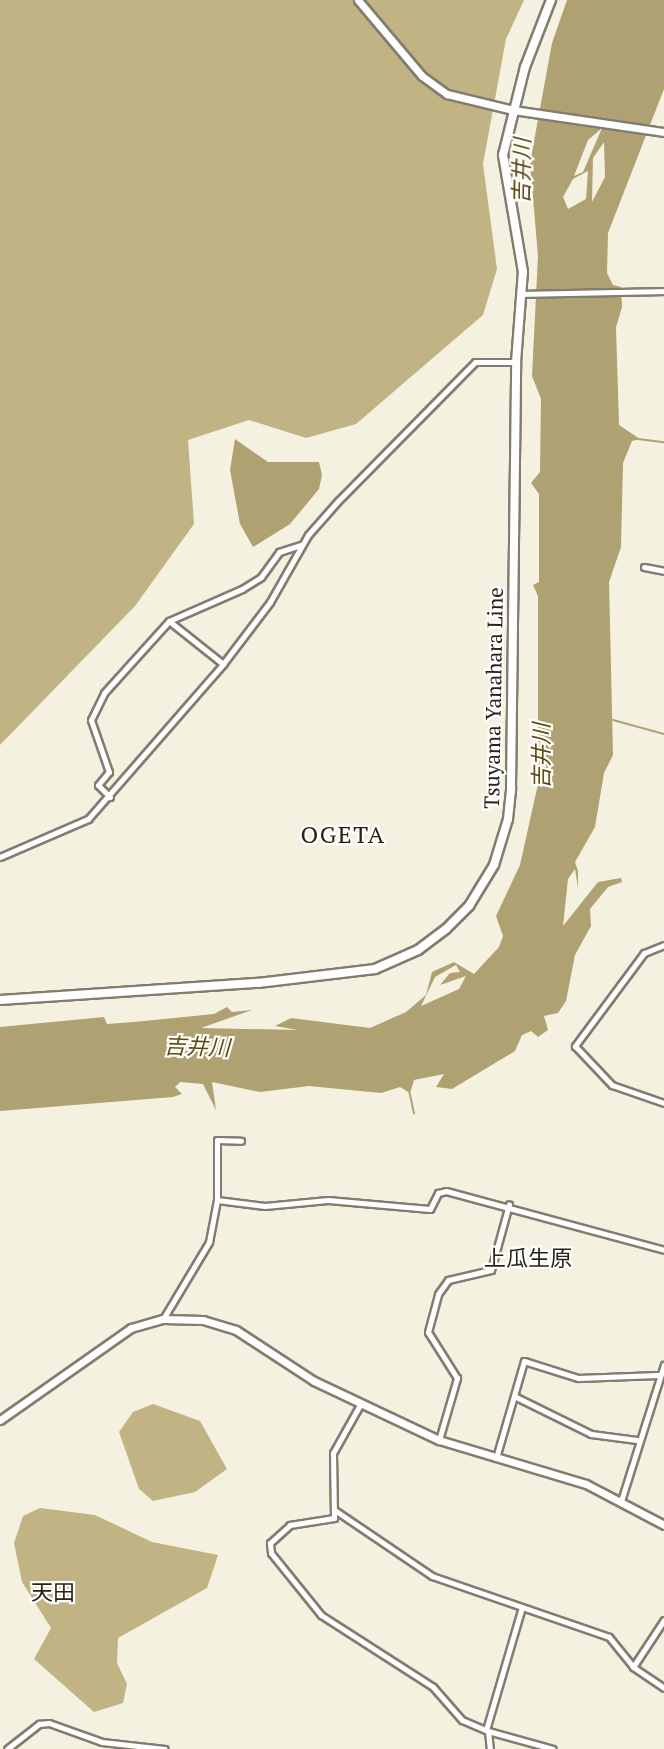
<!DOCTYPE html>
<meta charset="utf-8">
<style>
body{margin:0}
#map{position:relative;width:664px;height:1749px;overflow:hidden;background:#f5f1e1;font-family:"PT Serif","Noto Sans JP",serif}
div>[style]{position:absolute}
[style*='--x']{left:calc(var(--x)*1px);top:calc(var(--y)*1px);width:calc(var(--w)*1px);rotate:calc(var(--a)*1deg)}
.forest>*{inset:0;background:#c1b383}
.water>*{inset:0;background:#afa172}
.stream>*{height:2px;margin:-1px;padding:0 1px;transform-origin:1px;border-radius:1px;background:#afa172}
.roads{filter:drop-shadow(2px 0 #817d6f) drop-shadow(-2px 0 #817d6f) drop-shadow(0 2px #817d6f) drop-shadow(0 -2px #817d6f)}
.street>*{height:5px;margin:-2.5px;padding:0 2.5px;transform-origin:2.5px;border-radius:2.5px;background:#fff}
.secondary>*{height:7px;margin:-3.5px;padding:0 3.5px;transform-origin:3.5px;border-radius:3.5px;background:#fff}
.primary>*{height:8px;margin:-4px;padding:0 4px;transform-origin:4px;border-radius:4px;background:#fff}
span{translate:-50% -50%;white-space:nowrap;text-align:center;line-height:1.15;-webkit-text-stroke:4.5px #fffefa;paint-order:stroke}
.street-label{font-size:21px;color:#24231d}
.water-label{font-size:22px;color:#5a4b11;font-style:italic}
.neighbourhood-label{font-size:22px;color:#24231d}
.quarter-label{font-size:24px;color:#24231d;letter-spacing:1.5px}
</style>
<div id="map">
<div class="forest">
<i style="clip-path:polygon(0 0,524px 0,506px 39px,483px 164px,497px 269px,483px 315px,356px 424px,306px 438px,249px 420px,188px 440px,194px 524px,135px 606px,0 745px)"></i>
<i style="clip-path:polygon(153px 1404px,200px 1421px,227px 1469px,195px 1492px,153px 1501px,139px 1489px,119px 1432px,133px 1412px)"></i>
<i style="clip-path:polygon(40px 1508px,95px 1515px,152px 1542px,218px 1555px,207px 1588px,118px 1638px,117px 1663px,127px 1684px,123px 1703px,94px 1712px,34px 1659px,51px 1628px,22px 1582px,14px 1543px,23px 1516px)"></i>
</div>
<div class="water">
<i style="clip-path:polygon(evenodd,567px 0,664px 0,664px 89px,608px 233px,607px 273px,613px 285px,621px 287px,622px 307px,616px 327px,619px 425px,640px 439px,632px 441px,623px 463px,621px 547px,609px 582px,613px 755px,604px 773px,595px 827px,575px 862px,578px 871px,578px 888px,575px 869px,568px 879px,563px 926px,598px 882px,621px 878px,622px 882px,608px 887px,590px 909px,591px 926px,575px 955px,566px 1001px,558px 1013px,544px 1016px,548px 1030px,538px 1037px,531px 1031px,522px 1035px,515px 1051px,452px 1089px,436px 1087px,444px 1074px,414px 1080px,410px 1093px,400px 1087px,381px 1093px,309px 1086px,260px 1092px,212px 1082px,216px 1110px,203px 1084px,180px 1082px,175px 1087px,182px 1094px,173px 1097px,0 1111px,0 1027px,104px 1017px,107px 1024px,134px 1022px,214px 1014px,227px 1007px,232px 1012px,252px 1010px,201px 1028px,298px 1030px,275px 1026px,291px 1018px,370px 1028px,406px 1012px,426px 995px,432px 972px,454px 962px,474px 974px,499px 947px,503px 936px,496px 916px,520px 865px,538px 784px,538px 596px,533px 585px,539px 582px,539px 494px,531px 483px,540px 472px,541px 399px,532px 376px,538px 256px,530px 163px,552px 43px,567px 0,602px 128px,583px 172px,574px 176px,588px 140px,602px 128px,567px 0,604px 142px,605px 177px,592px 202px,593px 158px,604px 142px,567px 0,588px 171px,586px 199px,568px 209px,563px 197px,573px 179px,588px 171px,567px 0,456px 965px,460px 972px,450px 973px,440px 985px,466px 976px,459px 989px,421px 1006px,435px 977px,456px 965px)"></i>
<i style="clip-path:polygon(235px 439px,268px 462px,319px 462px,322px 475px,319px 489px,290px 524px,253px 547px,240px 524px,230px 470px)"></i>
</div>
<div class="stream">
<i style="--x:638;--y:439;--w:26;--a:7"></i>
<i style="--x:613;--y:720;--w:53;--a:15.4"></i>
<i style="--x:409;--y:1090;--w:24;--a:78"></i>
</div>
<div class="roads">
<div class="street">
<i style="--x:521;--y:294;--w:143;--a:-1.2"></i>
<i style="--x:644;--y:567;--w:20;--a:11"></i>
<i style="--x:169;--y:621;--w:69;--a:38.5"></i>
<i style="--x:110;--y:797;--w:17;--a:-135"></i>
<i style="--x:98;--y:785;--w:17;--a:-50"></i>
<i style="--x:109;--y:772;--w:55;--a:-109.1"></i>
<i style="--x:91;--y:720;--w:30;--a:-64"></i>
<i style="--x:104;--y:693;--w:97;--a:-47.9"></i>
<i style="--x:169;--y:621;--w:80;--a:-23.7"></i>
<i style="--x:242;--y:589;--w:22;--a:-32"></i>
<i style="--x:261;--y:577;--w:31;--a:-54"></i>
<i style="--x:279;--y:552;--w:23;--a:-18"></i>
<i style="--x:0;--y:857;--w:96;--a:-23.4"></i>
<i style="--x:88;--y:819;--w:206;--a:-48.9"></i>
<i style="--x:223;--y:664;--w:78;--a:-52.8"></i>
<i style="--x:270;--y:602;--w:77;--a:-60.4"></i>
<i style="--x:308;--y:535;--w:45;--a:-48.6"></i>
<i style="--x:338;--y:501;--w:195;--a:-45.4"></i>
<i style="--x:475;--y:362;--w:41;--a:0"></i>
<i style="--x:664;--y:945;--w:22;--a:158"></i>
<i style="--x:644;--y:953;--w:116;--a:126.6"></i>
<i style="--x:575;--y:1046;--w:54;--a:46.5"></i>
<i style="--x:612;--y:1085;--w:55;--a:19.1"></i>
<i style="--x:217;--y:1200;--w:60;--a:-90"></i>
<i style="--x:217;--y:1140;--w:24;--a:2"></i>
<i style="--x:163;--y:1319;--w:90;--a:-59.1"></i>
<i style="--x:209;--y:1242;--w:43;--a:-79.2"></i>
<i style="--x:217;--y:1200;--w:48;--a:7.1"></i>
<i style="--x:265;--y:1206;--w:63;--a:-5.4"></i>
<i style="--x:328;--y:1200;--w:102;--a:5"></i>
<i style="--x:430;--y:1209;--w:18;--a:-63"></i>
<i style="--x:438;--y:1193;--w:8;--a:-14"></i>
<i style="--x:446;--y:1191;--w:226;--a:15.1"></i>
<i style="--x:514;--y:1396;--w:86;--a:26.3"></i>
<i style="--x:591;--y:1434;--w:46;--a:7.4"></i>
<i style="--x:361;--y:1403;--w:57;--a:119.2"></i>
<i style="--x:333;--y:1453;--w:65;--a:89.1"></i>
<i style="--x:334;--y:1518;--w:45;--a:171"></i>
<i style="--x:290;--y:1525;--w:27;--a:138"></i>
<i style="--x:270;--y:1543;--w:10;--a:84"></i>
<i style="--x:271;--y:1553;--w:80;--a:51.1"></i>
<i style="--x:321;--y:1615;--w:133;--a:32.7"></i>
<i style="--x:433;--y:1687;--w:44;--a:48.7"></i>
<i style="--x:462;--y:1720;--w:28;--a:23"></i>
<i style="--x:488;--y:1731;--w:18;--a:84"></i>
<i style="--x:439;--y:1440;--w:65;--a:-73.8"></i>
<i style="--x:457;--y:1378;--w:54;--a:-122.2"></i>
<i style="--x:428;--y:1332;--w:39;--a:-75"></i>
<i style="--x:438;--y:1294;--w:17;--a:-54"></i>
<i style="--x:448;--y:1280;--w:44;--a:-13.1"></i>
<i style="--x:491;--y:1270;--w:68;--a:-74.7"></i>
<i style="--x:496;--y:1458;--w:101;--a:-73.9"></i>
<i style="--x:524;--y:1361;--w:57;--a:17.5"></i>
<i style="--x:578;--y:1378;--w:80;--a:-2.1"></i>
<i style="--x:621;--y:1501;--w:143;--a:-72.5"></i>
<i style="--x:336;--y:1511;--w:116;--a:34.1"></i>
<i style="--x:432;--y:1576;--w:187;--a:19"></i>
<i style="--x:609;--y:1637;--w:38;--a:51"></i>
<i style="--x:633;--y:1667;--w:37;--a:34"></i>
<i style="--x:633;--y:1667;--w:56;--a:-56.6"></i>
<i style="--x:486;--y:1730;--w:125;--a:-73.7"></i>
<i style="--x:488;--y:1731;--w:67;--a:15.5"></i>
<i style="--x:7;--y:1749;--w:41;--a:-38"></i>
<i style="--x:39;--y:1724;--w:10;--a:-6"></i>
<i style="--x:49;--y:1723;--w:56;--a:19.7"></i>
<i style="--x:102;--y:1742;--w:63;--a:6.3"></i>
</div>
<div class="secondary">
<i style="--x:358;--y:0;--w:99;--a:49.9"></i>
<i style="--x:422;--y:76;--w:31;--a:36"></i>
<i style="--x:447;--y:94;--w:68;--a:13.6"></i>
<i style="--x:513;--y:110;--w:153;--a:8.3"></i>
<i style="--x:0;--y:1420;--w:160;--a:-35.1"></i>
<i style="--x:131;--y:1328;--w:33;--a:-16"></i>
<i style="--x:163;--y:1319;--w:40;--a:1.4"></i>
<i style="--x:203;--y:1320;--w:34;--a:17"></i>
<i style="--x:236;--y:1330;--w:93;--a:33.2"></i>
<i style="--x:314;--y:1381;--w:138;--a:25.3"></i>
<i style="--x:439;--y:1440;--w:153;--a:16.7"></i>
<i style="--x:586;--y:1484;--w:88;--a:27.7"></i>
</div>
<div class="primary">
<i style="--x:0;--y:1000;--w:259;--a:-3.8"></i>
<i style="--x:258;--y:983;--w:118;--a:-6.8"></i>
<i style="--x:375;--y:969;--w:47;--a:-23.8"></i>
<i style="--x:418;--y:950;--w:35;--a:-37"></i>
<i style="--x:446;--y:929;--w:33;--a:-45"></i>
<i style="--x:469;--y:906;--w:48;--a:-58.6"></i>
<i style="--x:494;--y:865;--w:48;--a:-73.1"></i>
<i style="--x:508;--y:819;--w:31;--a:-84"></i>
<i style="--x:511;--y:788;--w:426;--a:-89.3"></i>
<i style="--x:516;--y:362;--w:90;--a:-85.6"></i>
<i style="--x:523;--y:272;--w:119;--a:-99.7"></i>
<i style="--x:503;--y:155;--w:91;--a:-76"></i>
<i style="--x:525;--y:67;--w:72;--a:-68.8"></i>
</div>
</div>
<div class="street-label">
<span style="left:493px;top:698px;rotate:-89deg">Tsuyama Yanahara Line</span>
</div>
<div class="water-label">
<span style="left:521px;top:171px;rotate:-89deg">吉井川</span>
<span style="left:541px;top:756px;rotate:-90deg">吉井川</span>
<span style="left:197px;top:1046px;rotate:2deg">吉井川</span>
</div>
<div class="neighbourhood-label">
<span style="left:528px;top:1258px">上瓜生原</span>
<span style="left:53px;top:1592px">天田</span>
</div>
<div class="quarter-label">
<span style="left:343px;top:835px">OGETA</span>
</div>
</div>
